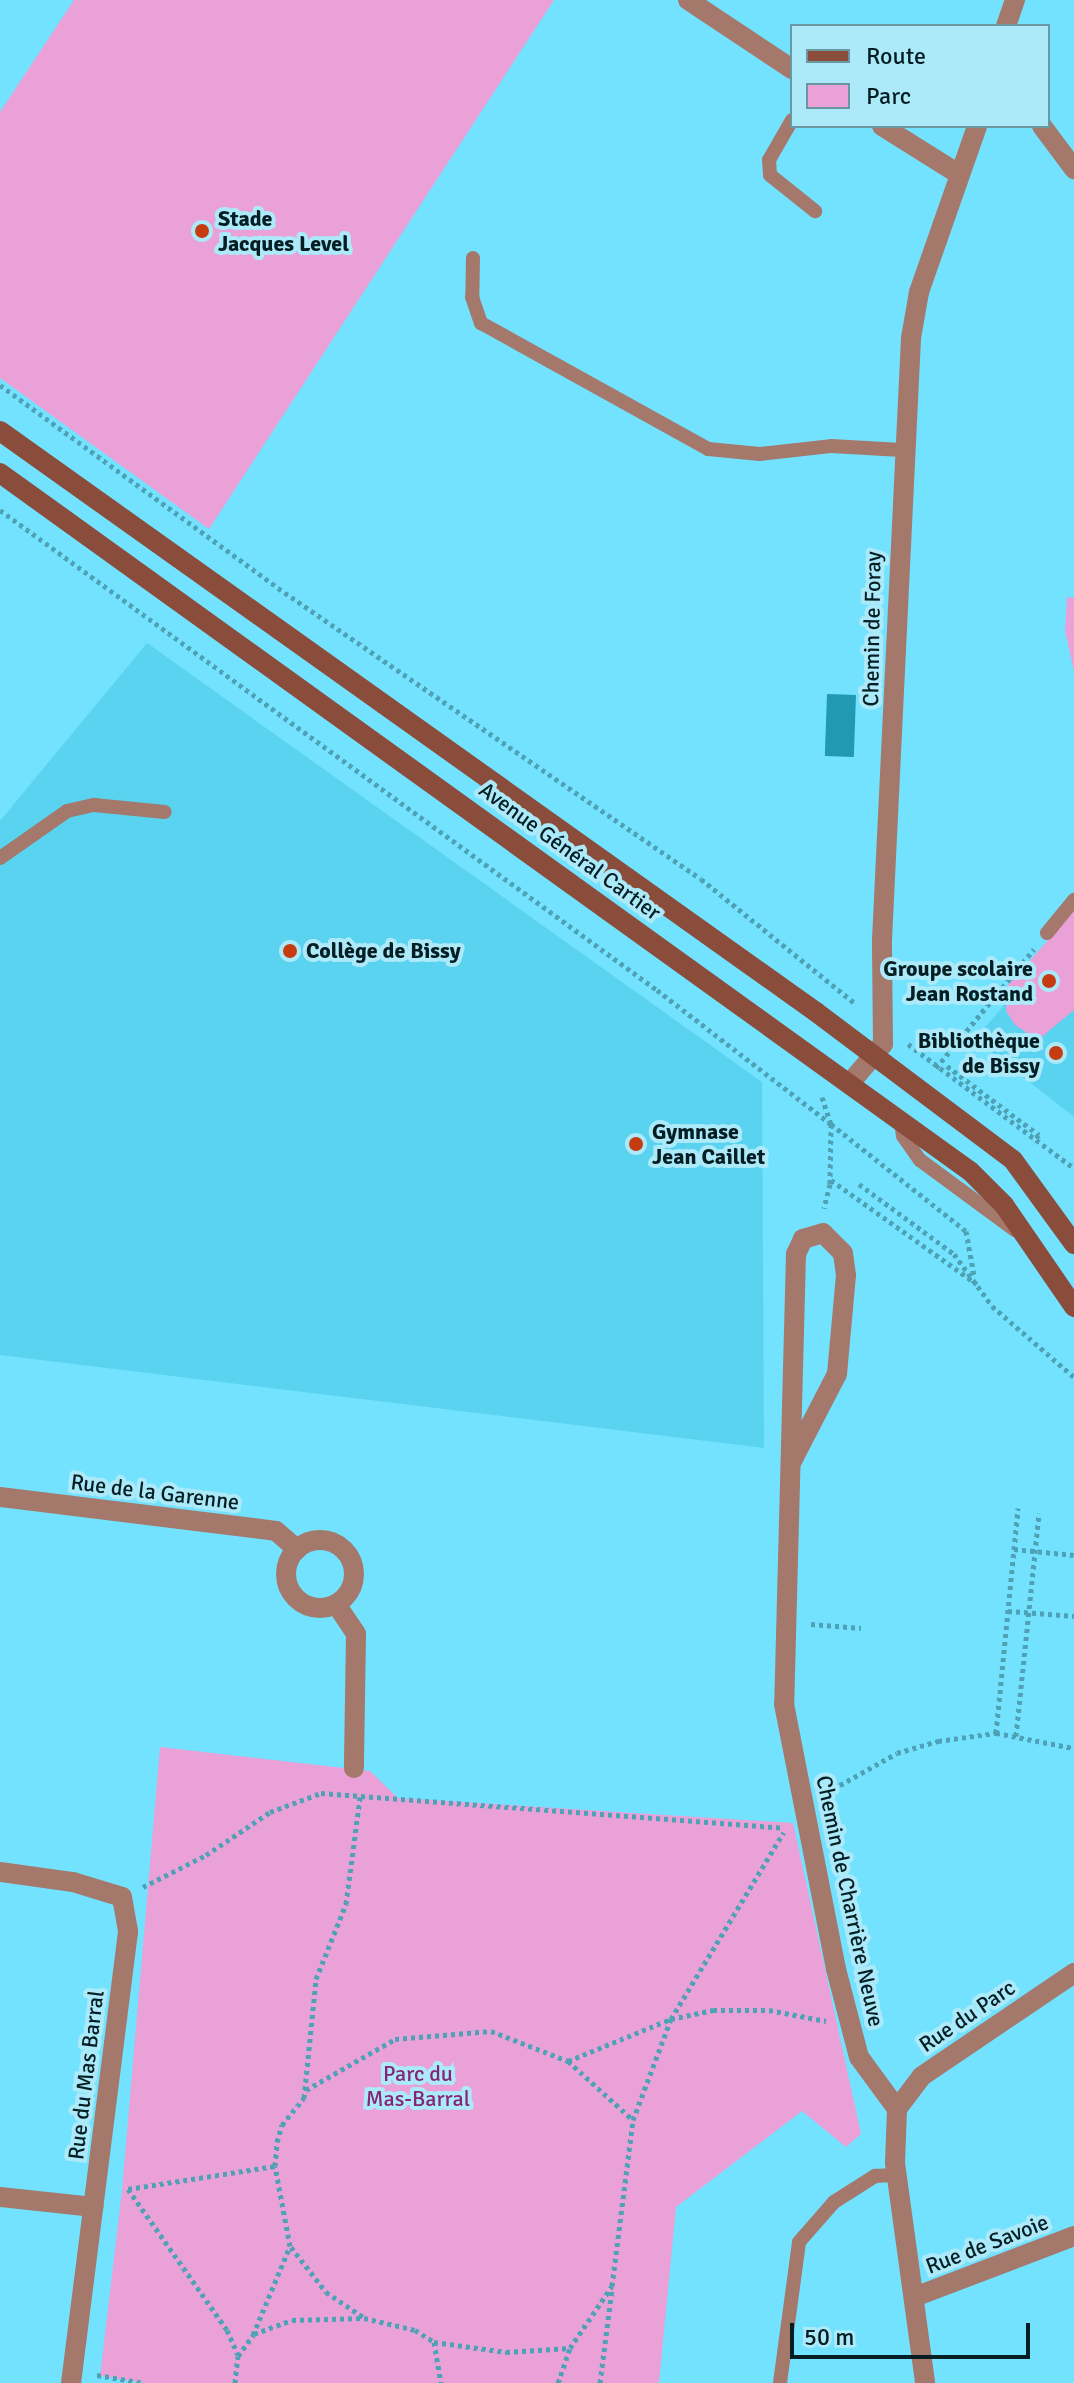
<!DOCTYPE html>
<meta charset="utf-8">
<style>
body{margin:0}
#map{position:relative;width:1074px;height:2383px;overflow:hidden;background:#73e2fe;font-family:Signika,sans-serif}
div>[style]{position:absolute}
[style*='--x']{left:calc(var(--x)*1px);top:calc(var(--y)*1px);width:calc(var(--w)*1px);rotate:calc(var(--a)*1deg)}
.built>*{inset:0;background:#59d3f0}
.green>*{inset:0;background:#eaa1d8}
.water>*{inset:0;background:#2199b3;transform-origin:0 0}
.path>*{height:5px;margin-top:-2.5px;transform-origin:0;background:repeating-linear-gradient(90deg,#4fa2b6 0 4px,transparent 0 8px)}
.lane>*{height:14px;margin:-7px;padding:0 7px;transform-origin:7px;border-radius:7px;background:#a5786c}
.street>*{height:20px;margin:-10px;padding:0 10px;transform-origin:10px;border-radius:10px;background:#a5786c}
.street>.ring{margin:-10px;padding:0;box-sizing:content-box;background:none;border:20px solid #a5786c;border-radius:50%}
.secondary>*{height:20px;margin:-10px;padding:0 10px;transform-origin:10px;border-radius:10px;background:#8b4d3b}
.dots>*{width:22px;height:22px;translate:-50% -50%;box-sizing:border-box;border:4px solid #ace9f9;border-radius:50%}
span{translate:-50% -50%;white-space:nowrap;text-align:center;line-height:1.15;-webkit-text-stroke:8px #ace9f9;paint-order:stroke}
.poi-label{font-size:22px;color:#051e23;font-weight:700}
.left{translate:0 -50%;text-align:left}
.right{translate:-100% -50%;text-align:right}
.street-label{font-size:22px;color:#051e23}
.park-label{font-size:22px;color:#872475}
.legend{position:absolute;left:790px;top:24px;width:260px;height:104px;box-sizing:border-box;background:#ace9f9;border:2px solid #6998a3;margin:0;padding:10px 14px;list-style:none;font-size:24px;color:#051e23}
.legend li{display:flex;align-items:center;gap:16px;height:40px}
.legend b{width:40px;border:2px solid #6998a3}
.scale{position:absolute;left:790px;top:2323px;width:240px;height:36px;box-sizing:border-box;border:4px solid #051e23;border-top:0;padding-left:10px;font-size:24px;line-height:28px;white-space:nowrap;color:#051e23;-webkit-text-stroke:6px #ace9f9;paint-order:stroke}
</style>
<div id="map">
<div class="built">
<i style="clip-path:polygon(147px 643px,762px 1082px,764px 1448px,0 1355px,0 821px)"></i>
<i style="clip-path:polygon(1074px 924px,1074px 1117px,975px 1039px)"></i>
</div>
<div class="green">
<i style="clip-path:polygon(74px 0,554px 0,209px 529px,0 378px,0 112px)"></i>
<i style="clip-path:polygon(1067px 597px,1074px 598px,1074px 671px,1065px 631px)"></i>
<i style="clip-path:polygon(1074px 911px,1074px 1010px,1038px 1040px,1015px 1025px,1006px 1011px,1008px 985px)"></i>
<i style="clip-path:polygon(160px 1747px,370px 1771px,398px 1798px,793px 1823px,861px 2134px,846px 2147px,802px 2111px,676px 2207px,659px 2383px,143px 2383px,100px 2376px,122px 2190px)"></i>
</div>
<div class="water">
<i style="left:827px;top:694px;width:29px;height:62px;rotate:2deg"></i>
</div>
<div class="path">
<i style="--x:0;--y:385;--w:344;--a:36.1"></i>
<i style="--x:278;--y:588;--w:513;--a:34.53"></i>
<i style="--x:701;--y:879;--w:199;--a:38.9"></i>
<i style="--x:0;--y:510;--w:814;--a:36.15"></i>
<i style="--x:657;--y:990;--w:220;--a:37.6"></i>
<i style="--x:831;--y:1124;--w:60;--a:91"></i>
<i style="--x:830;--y:1184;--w:25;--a:104"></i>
<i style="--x:908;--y:1044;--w:207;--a:36.8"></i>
<i style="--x:947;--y:1066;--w:115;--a:36.9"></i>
<i style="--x:1039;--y:1135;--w:8;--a:140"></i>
<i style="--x:936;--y:1068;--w:154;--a:-50.5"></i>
<i style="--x:822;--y:1097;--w:28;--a:72"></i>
<i style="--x:831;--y:1124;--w:172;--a:38.4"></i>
<i style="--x:966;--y:1231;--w:45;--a:79.7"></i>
<i style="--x:831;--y:1180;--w:179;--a:35.5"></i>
<i style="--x:859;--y:1184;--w:118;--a:36.4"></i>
<i style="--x:954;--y:1254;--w:64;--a:53.8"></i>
<i style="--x:992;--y:1306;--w:108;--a:40.9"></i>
<i style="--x:1014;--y:1549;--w:60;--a:5.7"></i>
<i style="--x:1008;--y:1611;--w:66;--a:4.3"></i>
<i style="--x:811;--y:1624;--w:50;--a:4.6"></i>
<i style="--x:996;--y:1733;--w:226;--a:-84.4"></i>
<i style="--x:1016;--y:1736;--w:224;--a:-84.1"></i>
<i style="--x:826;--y:1793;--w:81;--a:-29.4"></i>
<i style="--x:897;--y:1753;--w:43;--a:-16.3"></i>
<i style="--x:938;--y:1741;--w:59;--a:-7.9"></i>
<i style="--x:996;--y:1733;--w:79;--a:10.9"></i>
<i style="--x:143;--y:1887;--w:71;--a:-26.9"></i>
<i style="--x:206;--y:1855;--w:77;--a:-33.9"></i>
<i style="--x:270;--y:1812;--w:54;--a:-20.4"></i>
<i style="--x:321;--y:1793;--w:464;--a:4.3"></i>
<i style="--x:568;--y:2061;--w:111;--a:-22.2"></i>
<i style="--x:671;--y:2019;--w:43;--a:-12.1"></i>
<i style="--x:713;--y:2010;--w:56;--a:0"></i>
<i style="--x:769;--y:2010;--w:58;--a:10.9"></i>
<i style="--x:306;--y:2090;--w:103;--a:-29.8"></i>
<i style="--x:395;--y:2039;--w:96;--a:-4.8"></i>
<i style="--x:491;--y:2031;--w:83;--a:21.3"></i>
<i style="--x:568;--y:2061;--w:88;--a:42.2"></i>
<i style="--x:128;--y:2189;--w:172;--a:54.9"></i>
<i style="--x:227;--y:2330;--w:27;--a:66"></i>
<i style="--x:128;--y:2189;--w:149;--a:-8.9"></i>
<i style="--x:291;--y:2247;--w:57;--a:52.1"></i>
<i style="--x:326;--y:2292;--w:45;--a:34"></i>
<i style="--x:254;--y:2334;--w:40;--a:-20.2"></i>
<i style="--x:292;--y:2320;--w:72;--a:-1.6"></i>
<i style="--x:364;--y:2318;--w:52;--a:13.2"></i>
<i style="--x:415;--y:2330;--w:22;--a:32"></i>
<i style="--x:434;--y:2342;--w:42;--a:80.3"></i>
<i style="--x:434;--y:2342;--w:73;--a:7.9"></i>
<i style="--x:506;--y:2352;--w:64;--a:-3.6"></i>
<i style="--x:97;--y:2375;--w:47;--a:9.9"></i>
<i style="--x:235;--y:2383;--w:27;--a:-84"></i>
<i style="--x:238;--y:2356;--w:26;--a:-54"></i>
<i style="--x:253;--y:2335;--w:96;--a:-67.4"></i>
<i style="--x:290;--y:2246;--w:81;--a:-100.6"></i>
<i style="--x:275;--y:2166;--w:24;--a:-85"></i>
<i style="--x:277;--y:2142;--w:18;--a:-74"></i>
<i style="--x:282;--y:2125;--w:35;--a:-51"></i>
<i style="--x:304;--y:2098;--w:120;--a:-84.2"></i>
<i style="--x:316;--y:1979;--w:81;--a:-68.2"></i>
<i style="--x:346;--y:1904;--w:108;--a:-82.5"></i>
<i style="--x:558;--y:2383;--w:37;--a:-71"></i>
<i style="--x:570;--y:2348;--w:75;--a:-55.9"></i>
<i style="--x:612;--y:2286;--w:167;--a:-82.8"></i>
<i style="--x:633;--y:2120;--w:108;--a:-69.4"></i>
<i style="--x:671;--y:2019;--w:218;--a:-58.9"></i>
<i style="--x:600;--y:2383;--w:95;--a:-82.7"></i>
</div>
<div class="lane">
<i style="--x:792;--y:120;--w:46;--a:119.9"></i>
<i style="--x:769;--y:160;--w:15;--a:86"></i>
<i style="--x:770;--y:175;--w:58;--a:38.7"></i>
<i style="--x:473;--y:258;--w:39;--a:91"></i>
<i style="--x:472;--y:297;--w:28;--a:71"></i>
<i style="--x:481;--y:323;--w:260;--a:29"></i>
<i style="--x:708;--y:449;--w:52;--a:5.5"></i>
<i style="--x:760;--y:454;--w:71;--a:-6.4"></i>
<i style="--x:831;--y:446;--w:71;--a:3.2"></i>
<i style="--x:0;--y:858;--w:82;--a:-35"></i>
<i style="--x:67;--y:811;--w:28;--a:-13"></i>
<i style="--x:94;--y:805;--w:71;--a:5.6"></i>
<i style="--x:1047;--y:933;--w:43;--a:-50.7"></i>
<i style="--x:901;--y:1120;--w:16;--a:83"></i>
<i style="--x:903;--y:1136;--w:29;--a:55"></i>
<i style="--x:920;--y:1160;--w:118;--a:36.4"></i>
<i style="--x:780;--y:2383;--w:142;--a:-82.3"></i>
<i style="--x:799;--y:2242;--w:53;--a:-48.8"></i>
<i style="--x:834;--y:2202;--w:49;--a:-32.4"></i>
<i style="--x:875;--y:2176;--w:22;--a:-3"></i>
</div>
<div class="street">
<i style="--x:688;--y:0;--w:125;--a:33.6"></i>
<i style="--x:1006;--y:26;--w:28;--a:-71"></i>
<i style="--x:882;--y:126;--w:89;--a:32.1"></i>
<i style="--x:1042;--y:126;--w:54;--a:53.3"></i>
<i style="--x:851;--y:1082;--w:50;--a:-49.9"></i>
<i style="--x:883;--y:1044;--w:104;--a:-90.6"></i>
<i style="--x:882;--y:940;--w:603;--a:-87.24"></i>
<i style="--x:911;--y:338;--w:47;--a:-80.1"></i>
<i style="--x:919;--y:292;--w:176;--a:-70.7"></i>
<i style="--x:791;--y:1463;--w:100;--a:-62.7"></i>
<i style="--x:837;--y:1374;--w:99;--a:-84.8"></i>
<i style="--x:846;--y:1275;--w:22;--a:-98"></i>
<i style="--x:843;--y:1253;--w:28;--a:-135"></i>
<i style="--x:823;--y:1233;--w:21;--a:163"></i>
<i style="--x:803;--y:1239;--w:17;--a:115"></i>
<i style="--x:796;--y:1254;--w:450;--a:91.5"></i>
<i style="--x:784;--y:1704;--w:270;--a:78.9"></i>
<i style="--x:836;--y:1969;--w:91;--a:75.4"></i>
<i style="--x:859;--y:2057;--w:64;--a:53.8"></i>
<i style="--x:897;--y:2109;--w:54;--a:92.1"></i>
<i style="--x:895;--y:2163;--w:222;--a:82.2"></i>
<i style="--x:0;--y:1497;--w:278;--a:7"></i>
<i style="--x:276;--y:1531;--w:28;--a:41"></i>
<i class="ring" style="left:286px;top:1540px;width:48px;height:48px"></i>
<i style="--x:336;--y:1604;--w:36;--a:56"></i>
<i style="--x:356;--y:1634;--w:134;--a:90.9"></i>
<i style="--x:0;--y:1872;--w:74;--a:7.8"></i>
<i style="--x:73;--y:1882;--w:51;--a:17"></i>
<i style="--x:122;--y:1897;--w:36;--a:80"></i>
<i style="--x:128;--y:1932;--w:455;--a:97.2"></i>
<i style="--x:897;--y:2109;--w:41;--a:-52.9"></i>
<i style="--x:922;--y:2076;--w:184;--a:-34.1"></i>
<i style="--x:0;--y:2197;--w:94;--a:6.1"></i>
<i style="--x:917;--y:2296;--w:168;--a:-20.9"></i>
</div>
<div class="secondary">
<i style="--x:0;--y:431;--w:1002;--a:35.45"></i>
<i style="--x:816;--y:1012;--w:246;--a:36.9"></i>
<i style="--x:1013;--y:1160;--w:104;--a:54"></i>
<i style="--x:0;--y:473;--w:1195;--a:35.74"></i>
<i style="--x:970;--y:1171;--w:48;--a:45"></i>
<i style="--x:1004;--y:1205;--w:124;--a:55.5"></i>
</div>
<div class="dots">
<i style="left:202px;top:231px;background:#c53c11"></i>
<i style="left:290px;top:951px;background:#c53c11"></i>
<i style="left:1049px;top:981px;background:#c53c11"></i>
<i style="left:1056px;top:1053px;background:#c53c11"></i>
<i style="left:636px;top:1144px;background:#c53c11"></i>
</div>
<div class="poi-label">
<span class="left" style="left:218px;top:231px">Stade<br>Jacques Level</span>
<span class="left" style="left:306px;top:951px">Collège de Bissy</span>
<span class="right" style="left:1033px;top:981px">Groupe scolaire<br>Jean Rostand</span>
<span class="right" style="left:1040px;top:1053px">Bibliothèque<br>de Bissy</span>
<span class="left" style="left:652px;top:1144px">Gymnase<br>Jean Caillet</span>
</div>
<div class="street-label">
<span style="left:872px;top:629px;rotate:-89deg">Chemin de Foray</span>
<span style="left:570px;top:851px;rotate:36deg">Avenue Général Cartier</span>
<span style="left:155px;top:1492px;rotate:7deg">Rue de la Garenne</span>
<span style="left:850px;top:1901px;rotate:78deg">Chemin de Charrière Neuve</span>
<span style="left:967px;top:2016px;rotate:-34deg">Rue du Parc</span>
<span style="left:86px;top:2075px;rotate:-83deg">Rue du Mas Barral</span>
<span style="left:987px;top:2244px;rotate:-21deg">Rue de Savoie</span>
</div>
<div class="park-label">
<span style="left:418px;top:2086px">Parc du<br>Mas-Barral</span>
</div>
<ul class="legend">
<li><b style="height:10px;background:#8b4d3b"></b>Route</li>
<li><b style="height:22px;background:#eaa1d8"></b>Parc</li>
</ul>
<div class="scale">50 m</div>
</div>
